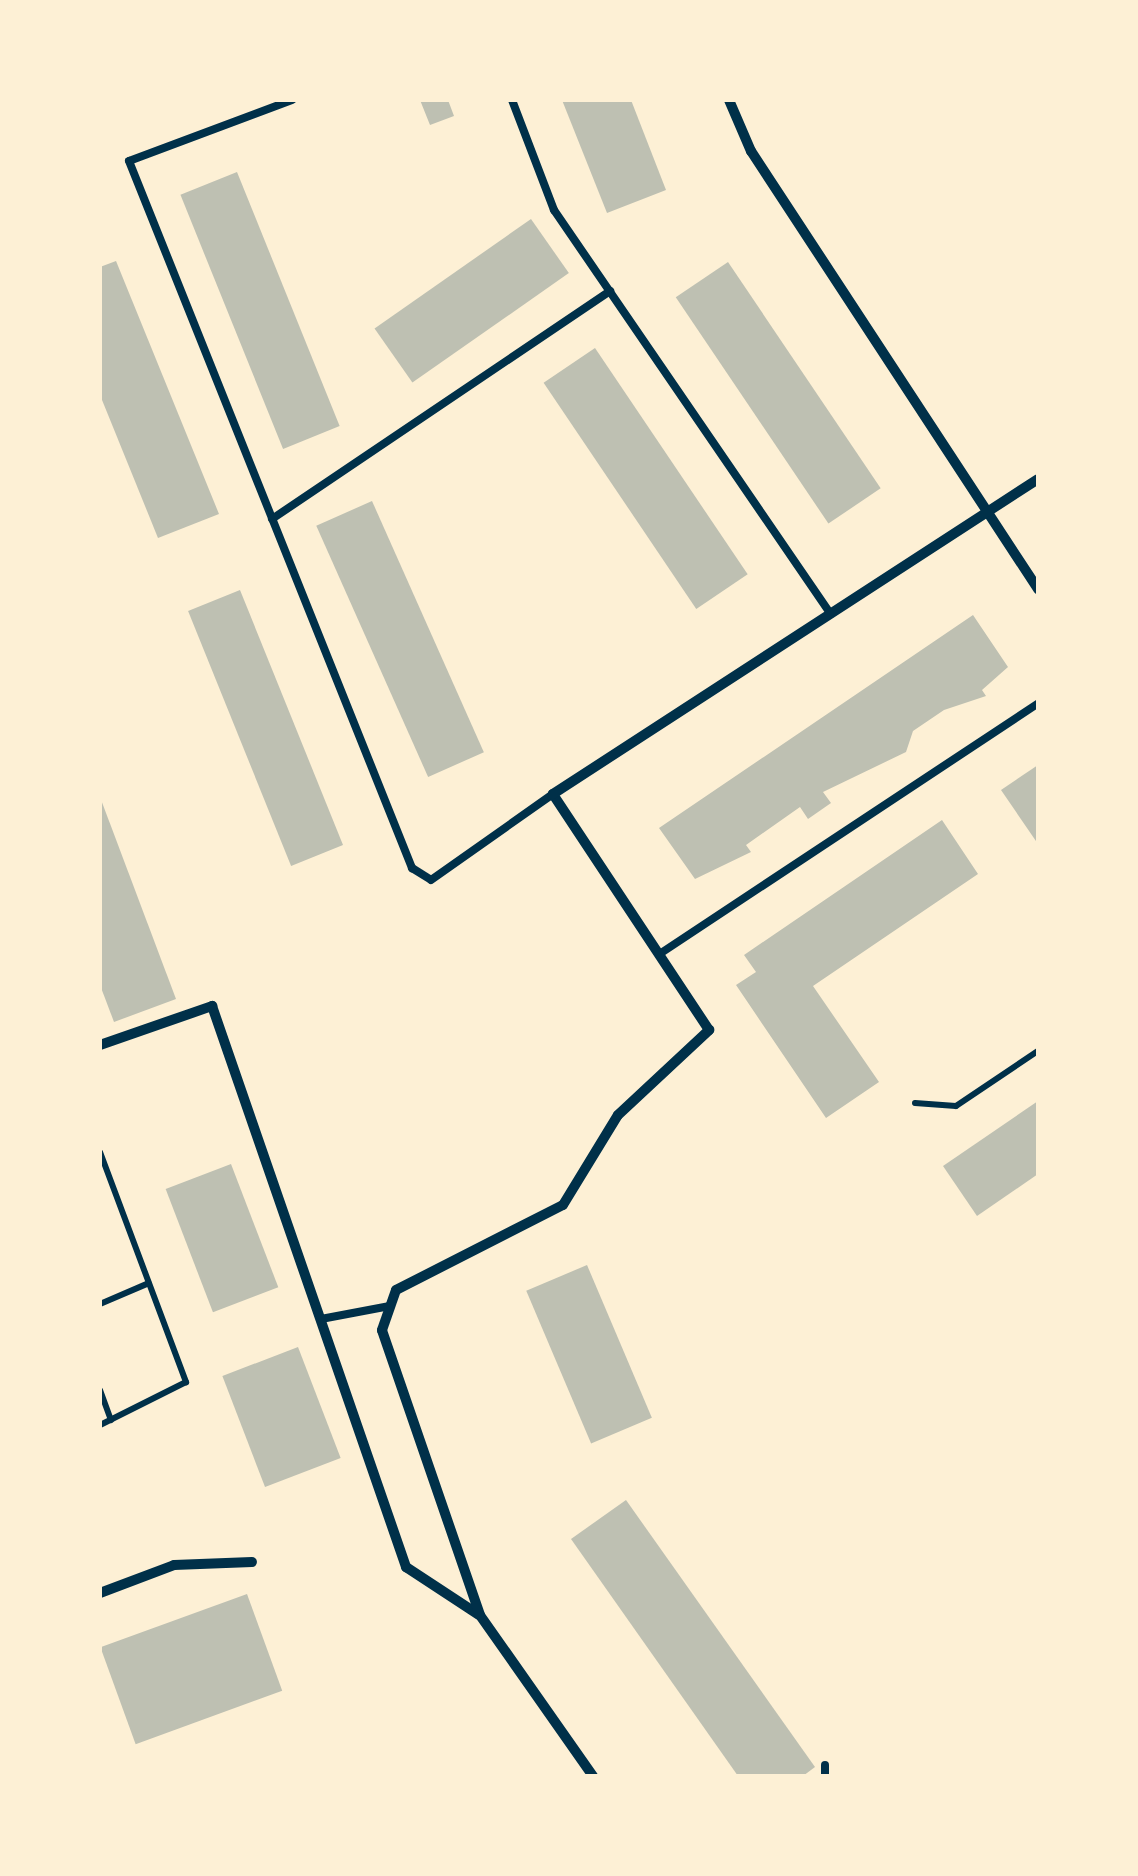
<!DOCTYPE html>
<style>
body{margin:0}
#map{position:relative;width:1138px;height:1876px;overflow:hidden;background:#fdf0d5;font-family:Raleway,sans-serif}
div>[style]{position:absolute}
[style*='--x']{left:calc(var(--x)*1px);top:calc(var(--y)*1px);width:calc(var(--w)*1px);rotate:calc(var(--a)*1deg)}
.building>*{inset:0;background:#bec0b2;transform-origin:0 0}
.path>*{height:6px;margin:-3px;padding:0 3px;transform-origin:3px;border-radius:3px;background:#003049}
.service>*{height:8px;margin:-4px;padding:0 4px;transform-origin:4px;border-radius:4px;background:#003049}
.minor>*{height:10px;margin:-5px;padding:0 5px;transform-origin:5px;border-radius:5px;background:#003049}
span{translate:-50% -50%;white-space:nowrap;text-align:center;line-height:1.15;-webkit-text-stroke:9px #fdf0d5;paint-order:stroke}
.frame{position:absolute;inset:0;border:102px solid #fdf0d5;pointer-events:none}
</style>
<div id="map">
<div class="building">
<i style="clip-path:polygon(420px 100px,448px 100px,454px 116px,430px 125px)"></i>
<i style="clip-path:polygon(562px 100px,631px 100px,666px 190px,607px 213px)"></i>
<i style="left:237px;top:172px;width:274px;height:61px;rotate:68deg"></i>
<i style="left:531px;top:219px;width:66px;height:191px;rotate:55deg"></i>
<i style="clip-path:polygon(116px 261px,219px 514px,158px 538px,100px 395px,100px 267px)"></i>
<i style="left:728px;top:262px;width:273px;height:63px;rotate:56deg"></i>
<i style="left:595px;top:348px;width:273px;height:62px;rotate:56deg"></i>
<i style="left:372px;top:501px;width:275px;height:61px;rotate:66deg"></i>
<i style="left:240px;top:590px;width:275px;height:56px;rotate:68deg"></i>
<i style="clip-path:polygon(973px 615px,1008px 667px,982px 690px,986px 696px,944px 710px,913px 731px,906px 752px,823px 792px,831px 803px,808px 819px,800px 807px,746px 845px,751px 852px,695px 879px,659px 828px)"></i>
<i style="clip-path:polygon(1038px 765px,1038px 844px,1001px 790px)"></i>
<i style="clip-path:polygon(100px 797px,176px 999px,114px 1022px,100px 985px)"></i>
<i style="clip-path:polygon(942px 820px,978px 874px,813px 986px,879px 1082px,826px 1118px,736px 985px,756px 972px,744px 955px)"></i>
<i style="clip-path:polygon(1038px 1101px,1038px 1174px,977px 1216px,943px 1166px)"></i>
<i style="left:231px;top:1164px;width:132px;height:70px;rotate:69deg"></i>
<i style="left:587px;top:1265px;width:166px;height:66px;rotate:67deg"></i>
<i style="left:298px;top:1347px;width:119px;height:81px;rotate:69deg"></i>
<i style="clip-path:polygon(626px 1500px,815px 1767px,803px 1776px,738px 1776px,571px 1539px)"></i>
<i style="left:247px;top:1594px;width:103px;height:156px;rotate:70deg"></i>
</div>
<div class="path">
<i style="--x:915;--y:1103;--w:41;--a:4.2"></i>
<i style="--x:956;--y:1106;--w:99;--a:-33.9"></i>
<i style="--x:100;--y:1152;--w:246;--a:69.5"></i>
<i style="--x:186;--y:1382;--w:96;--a:153.4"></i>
<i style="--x:100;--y:1304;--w:53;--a:-23.2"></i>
<i style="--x:100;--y:1390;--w:32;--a:70"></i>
</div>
<div class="service">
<i style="--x:292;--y:100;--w:174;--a:159.5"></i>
<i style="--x:129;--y:161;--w:762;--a:68.18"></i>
<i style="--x:412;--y:868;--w:22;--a:32"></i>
<i style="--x:431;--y:880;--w:149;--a:-35.2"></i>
<i style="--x:512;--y:100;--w:118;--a:69.1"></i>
<i style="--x:554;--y:210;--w:490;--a:55.6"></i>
<i style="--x:272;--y:519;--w:408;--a:-34"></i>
<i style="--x:661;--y:953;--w:452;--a:-33.5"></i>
<i style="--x:321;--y:1319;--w:70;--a:-10.7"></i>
<i style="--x:825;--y:1765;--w:11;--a:90"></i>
</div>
<div class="minor">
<i style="--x:729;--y:100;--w:56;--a:66.7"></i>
<i style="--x:751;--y:151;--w:524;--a:56.77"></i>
<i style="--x:100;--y:1045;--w:119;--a:-19.2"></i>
<i style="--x:212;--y:1006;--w:594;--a:70.92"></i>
<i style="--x:406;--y:1567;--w:87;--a:33.3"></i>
<i style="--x:100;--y:1593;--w:79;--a:-20.7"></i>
<i style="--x:174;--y:1565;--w:78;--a:-2.2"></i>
<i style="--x:593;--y:1776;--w:197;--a:-125.1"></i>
<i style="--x:480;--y:1615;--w:301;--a:-109"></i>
<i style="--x:382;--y:1330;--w:42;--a:-70.7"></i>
<i style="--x:396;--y:1290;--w:187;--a:-27"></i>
<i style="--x:563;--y:1205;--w:105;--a:-58.6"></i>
<i style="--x:618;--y:1115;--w:125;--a:-43"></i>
<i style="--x:709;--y:1030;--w:283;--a:-123.5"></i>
<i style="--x:553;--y:794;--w:578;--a:-33"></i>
</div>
<div class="frame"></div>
</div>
